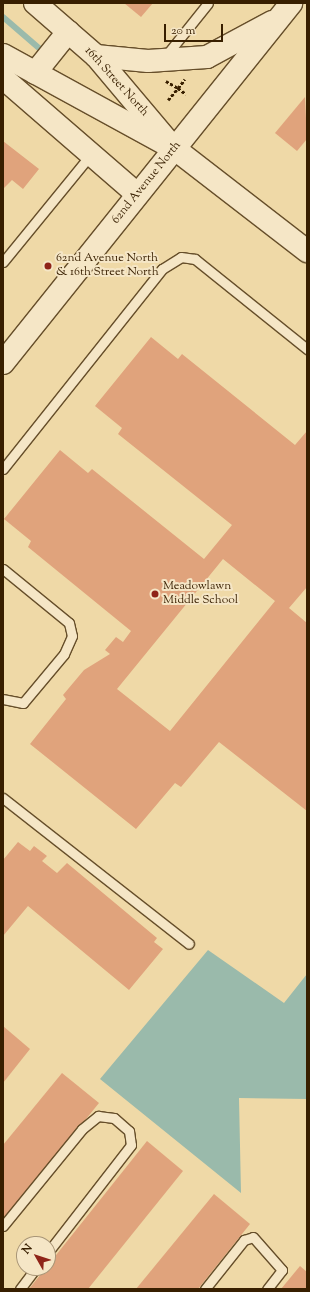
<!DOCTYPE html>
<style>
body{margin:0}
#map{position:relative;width:310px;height:1292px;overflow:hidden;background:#efd9a7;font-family:"Sorts Mill Goudy",serif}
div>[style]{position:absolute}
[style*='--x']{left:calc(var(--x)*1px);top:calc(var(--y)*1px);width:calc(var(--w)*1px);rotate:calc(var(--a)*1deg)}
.water>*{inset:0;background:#9abaab}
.stream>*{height:6px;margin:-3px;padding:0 3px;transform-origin:3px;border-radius:3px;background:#9abaab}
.building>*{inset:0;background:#e0a37c}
.path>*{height:2.5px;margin-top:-1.25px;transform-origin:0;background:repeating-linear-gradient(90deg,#381f00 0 3px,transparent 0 5px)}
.roads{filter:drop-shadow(1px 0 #664e2a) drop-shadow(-1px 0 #664e2a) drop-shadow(0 1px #664e2a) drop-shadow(0 -1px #664e2a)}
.lane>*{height:9px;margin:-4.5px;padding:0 4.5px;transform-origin:4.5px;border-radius:4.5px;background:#f5e6c6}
.secondary>*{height:22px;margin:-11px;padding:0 11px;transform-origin:11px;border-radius:11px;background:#f5e6c6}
.dots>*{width:11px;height:11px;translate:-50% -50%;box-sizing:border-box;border:2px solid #f5e6c6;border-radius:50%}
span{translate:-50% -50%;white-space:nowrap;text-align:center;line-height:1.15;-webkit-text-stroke:4px #f5e6c6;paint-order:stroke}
.street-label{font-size:12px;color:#381f00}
.poi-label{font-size:12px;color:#381f00}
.left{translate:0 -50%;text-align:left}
.frame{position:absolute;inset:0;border:4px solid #381f00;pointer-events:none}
.north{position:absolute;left:16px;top:1236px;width:40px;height:40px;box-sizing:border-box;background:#f5e6c6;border:1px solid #a99677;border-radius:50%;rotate:309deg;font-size:11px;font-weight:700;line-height:16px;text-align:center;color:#381f00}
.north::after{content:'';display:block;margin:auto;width:14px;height:18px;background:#8f2418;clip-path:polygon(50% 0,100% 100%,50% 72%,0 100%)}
.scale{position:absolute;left:164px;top:24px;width:59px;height:18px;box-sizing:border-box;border:2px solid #381f00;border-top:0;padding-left:5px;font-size:12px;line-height:14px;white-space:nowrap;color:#381f00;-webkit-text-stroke:3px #f5e6c6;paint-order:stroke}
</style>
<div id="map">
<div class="water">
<i style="clip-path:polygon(208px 950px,284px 1003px,307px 974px,307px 1099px,239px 1098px,241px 1193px,100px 1079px)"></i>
</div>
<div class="stream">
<i style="--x:3;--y:17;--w:49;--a:40.9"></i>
</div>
<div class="building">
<i style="clip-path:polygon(124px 3px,153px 3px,141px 17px)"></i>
<i style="clip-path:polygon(305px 97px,307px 139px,297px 151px,275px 133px)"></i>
<i style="clip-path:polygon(3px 141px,39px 169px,23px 189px,12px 180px,3px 189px)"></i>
<i style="clip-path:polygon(evenodd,151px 337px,178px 359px,182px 354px,295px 445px,307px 431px,307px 587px,289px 608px,307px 623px,307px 811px,219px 742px,181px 787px,175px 783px,136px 829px,30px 744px,66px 699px,63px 695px,84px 670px,110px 654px,105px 650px,116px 637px,123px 642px,131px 631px,28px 547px,31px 541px,4px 519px,60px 450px,88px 473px,92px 469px,204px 559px,232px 525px,118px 434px,122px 428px,95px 406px,151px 337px,223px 559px,275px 601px,170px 731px,117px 689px,223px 559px)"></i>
<i style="clip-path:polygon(18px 842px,30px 851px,34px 846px,47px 856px,42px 861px,57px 873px,67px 863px,157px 938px,154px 942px,163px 949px,129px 990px,28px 906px,3px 936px,3px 860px)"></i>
<i style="clip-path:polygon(3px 1026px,30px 1049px,3px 1083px)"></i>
<i style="clip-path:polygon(62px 1073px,99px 1103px,3px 1221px,3px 1145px)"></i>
<i style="clip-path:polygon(147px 1141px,183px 1171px,88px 1289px,29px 1289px)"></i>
<i style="clip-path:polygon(214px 1194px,250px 1224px,198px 1289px,136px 1289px)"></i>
<i style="clip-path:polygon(300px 1266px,307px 1272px,307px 1289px,281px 1289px)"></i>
</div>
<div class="path">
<i style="--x:166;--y:81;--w:14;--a:30"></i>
<i style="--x:178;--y:88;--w:11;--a:-52"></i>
<i style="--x:168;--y:100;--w:16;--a:-50"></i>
<i style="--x:178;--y:88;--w:10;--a:37"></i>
</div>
<div class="roads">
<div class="lane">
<i style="--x:164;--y:58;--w:70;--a:-51.3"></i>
<i style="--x:3;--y:262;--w:139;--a:-50.8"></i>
<i style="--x:3;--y:469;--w:256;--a:-51.5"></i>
<i style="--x:162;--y:269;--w:22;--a:-32"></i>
<i style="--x:181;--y:257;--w:14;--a:8"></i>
<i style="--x:195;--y:259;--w:144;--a:38.8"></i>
<i style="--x:3;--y:569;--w:85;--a:39.3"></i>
<i style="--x:69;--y:623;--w:13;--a:77"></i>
<i style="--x:72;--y:636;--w:20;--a:114"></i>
<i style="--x:64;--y:654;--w:64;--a:129.9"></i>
<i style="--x:23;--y:703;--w:20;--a:-169"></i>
<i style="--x:3;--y:798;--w:236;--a:38.1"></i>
<i style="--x:3;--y:1226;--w:125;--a:-50.8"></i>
<i style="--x:82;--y:1129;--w:21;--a:-39"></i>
<i style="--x:98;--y:1116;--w:16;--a:7"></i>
<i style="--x:114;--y:1118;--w:20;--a:41"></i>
<i style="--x:129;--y:1131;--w:14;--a:82"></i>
<i style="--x:131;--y:1145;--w:135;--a:127.8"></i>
<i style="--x:20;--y:1289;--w:26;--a:-53"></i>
<i style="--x:205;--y:1289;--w:63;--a:-51.5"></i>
<i style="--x:244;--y:1240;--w:9;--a:-18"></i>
<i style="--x:253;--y:1237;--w:44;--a:48.7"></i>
<i style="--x:282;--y:1270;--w:24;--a:128"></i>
</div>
<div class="secondary">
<i style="--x:35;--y:3;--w:81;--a:41"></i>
<i style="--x:96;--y:56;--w:109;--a:49.9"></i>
<i style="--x:3;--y:55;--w:196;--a:28.7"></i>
<i style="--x:175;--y:149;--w:167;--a:37.7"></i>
<i style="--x:96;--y:56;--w:52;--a:5.5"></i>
<i style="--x:148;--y:61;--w:59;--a:-3.9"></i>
<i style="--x:207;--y:57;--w:74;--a:-28.3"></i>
<i style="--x:35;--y:73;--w:53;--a:-51.2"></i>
<i style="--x:3;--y:78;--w:177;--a:40.9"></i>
<i style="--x:3;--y:363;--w:461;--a:-51.3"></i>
</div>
</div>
<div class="dots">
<i style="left:48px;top:266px;background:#8f2418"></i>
<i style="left:155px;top:594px;background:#8f2418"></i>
</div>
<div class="street-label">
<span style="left:116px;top:82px;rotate:48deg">16th Street North</span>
<span style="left:147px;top:183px;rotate:-51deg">62nd Avenue North</span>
</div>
<div class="poi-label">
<span class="left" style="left:56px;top:266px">62nd Avenue North<br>&amp; 16th Street North</span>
<span class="left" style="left:163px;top:594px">Meadowlawn<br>Middle School</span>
</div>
<div class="frame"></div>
<div class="north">N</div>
<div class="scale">20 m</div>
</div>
